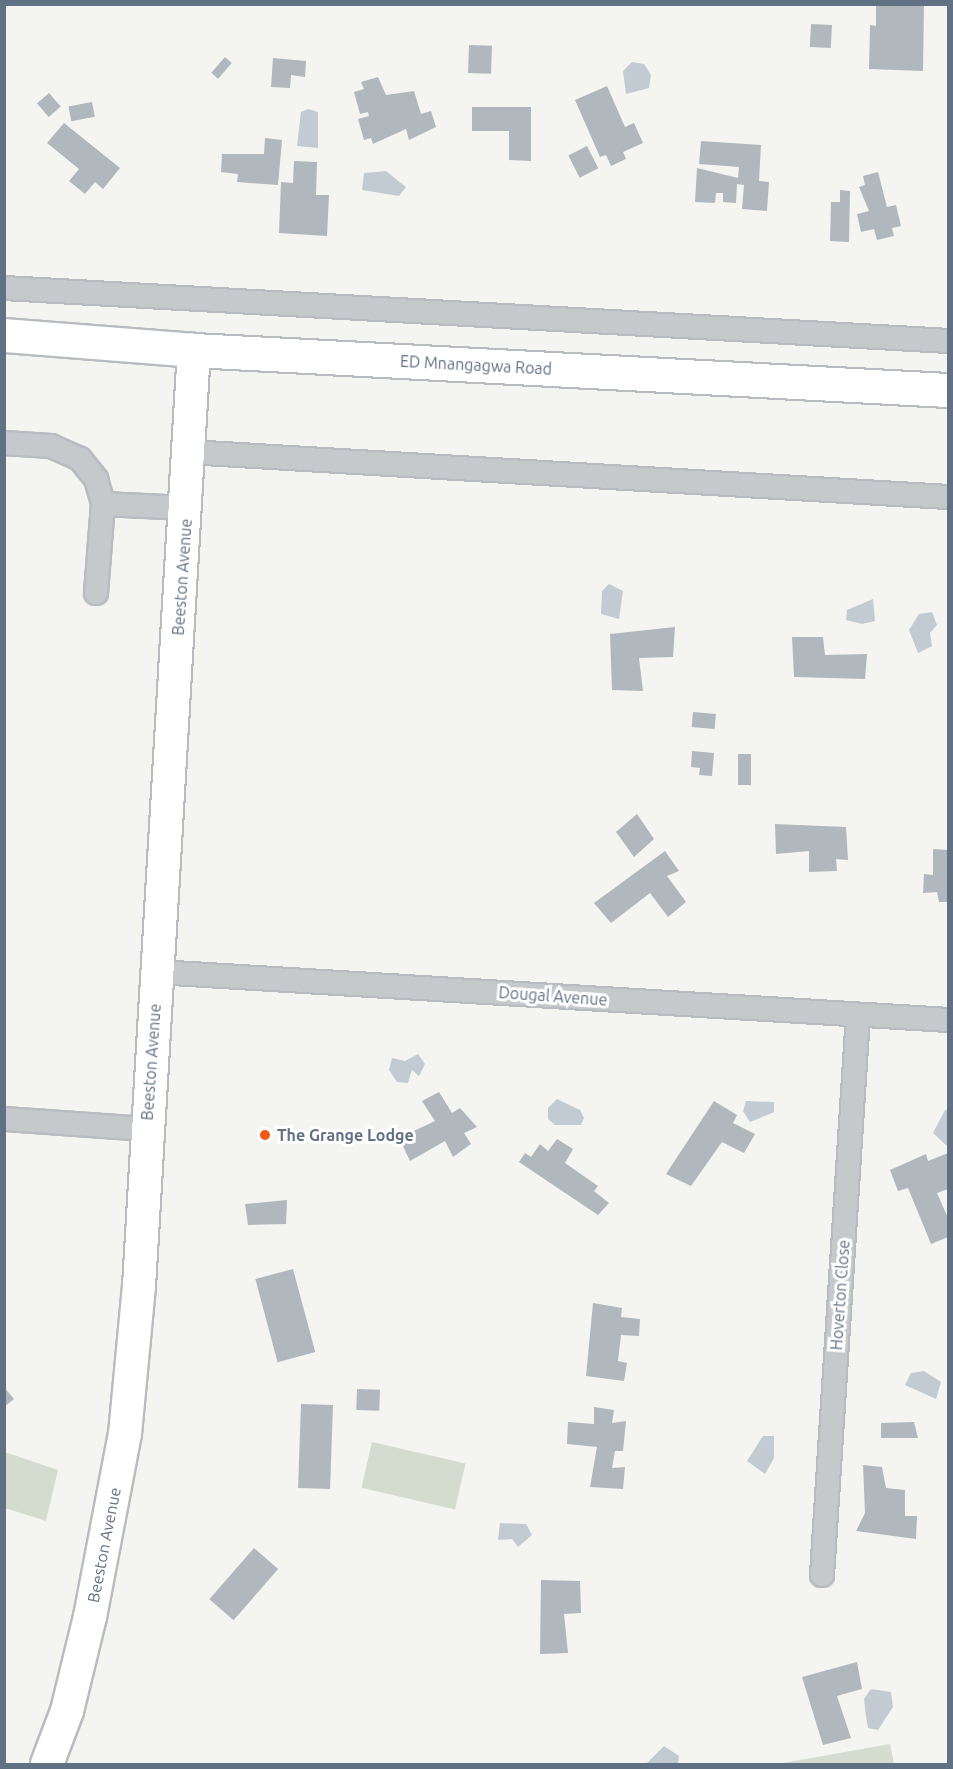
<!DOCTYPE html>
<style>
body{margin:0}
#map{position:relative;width:953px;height:1769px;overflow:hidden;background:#f4f5f0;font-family:Ubuntu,sans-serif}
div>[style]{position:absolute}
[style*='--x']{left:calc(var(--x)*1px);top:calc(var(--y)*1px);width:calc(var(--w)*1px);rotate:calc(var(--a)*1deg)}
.green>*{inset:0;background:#d4dcd0;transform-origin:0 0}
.water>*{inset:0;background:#c1cbd1}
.building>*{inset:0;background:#b0b7bd;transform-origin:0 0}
.roads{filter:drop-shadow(2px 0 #b8bcc1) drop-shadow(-2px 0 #b8bcc1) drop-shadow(0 2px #b8bcc1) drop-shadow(0 -2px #b8bcc1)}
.street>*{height:22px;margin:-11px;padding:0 11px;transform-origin:11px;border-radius:11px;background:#c6c9cc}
.secondary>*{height:32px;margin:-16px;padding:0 16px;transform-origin:16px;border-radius:16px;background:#fff}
.highway>*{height:33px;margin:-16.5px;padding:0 16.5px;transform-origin:16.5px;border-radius:16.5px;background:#fff}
.dots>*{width:16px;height:16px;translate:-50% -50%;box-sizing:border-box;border:3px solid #fff;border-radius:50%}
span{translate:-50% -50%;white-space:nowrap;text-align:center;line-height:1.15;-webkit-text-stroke:6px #fff;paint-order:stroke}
.street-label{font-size:16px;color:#617184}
.poi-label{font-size:16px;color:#617184;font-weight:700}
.left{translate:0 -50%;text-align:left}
.frame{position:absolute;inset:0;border:6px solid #617184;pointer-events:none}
</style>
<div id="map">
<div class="green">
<i style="left:372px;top:1442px;width:96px;height:47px;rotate:13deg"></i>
<i style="clip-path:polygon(5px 1452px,58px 1470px,46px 1521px,5px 1508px)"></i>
<i style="clip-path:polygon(890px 1744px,894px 1764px,783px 1763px)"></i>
</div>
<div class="water">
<i style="clip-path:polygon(632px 62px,644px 64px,651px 75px,649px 88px,626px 94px,623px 71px)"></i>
<i style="clip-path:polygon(308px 109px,318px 112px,318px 148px,297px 146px,301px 112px)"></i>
<i style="clip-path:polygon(386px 171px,406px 187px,399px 196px,362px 190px,364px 173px)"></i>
<i style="clip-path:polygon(609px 584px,623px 591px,619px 619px,601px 614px,602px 591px)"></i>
<i style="clip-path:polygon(873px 599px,875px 621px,862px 624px,846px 620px,847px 610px)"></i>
<i style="clip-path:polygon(932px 612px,937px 625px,930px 633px,932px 646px,918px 653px,909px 630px,919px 614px)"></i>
<i style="clip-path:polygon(418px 1054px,425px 1064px,419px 1076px,412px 1070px,408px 1083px,397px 1082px,389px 1070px,392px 1058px,405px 1061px)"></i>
<i style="clip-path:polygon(557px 1099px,580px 1110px,584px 1118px,581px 1125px,555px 1125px,548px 1119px,548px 1108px)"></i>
<i style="clip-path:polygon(746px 1101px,774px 1102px,774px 1112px,750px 1122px,743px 1111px)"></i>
<i style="clip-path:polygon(945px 1110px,948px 1110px,948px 1147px,933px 1133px)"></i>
<i style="clip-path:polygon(924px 1371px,941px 1382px,936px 1399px,905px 1385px,911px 1373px)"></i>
<i style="clip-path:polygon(763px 1436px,774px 1436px,774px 1458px,765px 1474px,747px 1461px)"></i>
<i style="clip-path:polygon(500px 1523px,526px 1524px,532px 1535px,518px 1547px,512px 1539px,498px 1540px)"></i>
<i style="clip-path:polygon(871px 1689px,891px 1692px,893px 1707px,878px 1730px,868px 1728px,866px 1717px,864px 1699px)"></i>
<i style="clip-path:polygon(664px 1746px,679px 1756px,678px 1764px,646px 1764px)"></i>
</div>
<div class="building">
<i style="clip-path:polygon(876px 4px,924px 4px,923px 71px,869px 69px,870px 25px,876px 26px)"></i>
<i style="left:811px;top:24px;width:21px;height:23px;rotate:3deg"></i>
<i style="left:469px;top:45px;width:23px;height:28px;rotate:2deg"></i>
<i style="left:225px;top:57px;width:9px;height:21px;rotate:41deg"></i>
<i style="clip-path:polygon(273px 58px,306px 61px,305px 77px,291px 75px,290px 88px,271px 87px)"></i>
<i style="clip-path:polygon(378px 77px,386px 95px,414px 91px,421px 114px,431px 111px,436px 127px,409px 140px,406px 129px,373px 144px,371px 138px,364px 140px,358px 119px,369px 116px,368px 112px,360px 114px,354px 92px,364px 89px,361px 82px)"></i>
<i style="clip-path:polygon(607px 86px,625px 127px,634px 123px,643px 143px,623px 152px,626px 159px,611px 166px,606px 155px,600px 157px,575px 100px)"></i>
<i style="left:49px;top:93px;width:18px;height:16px;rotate:49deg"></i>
<i style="left:92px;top:102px;width:15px;height:24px;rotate:79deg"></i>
<i style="clip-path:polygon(472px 107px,531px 107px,531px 161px,509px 160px,509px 131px,472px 131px)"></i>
<i style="clip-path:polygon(64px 123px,120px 168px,103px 189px,95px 182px,85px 194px,69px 181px,79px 169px,47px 143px)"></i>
<i style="clip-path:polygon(265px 138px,282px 140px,278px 185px,237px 182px,238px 174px,221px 172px,222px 154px,264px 154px)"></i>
<i style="clip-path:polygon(701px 141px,761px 145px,759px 181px,769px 182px,767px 211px,742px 209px,744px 185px,737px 184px,736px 203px,723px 202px,723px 193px,716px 193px,715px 203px,695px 202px,697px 168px,738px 178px,739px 167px,699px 164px)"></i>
<i style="left:587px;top:146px;width:25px;height:21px;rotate:63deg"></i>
<i style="clip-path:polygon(294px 161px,317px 162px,316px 195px,329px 195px,327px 236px,279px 233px,281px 182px,293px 183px)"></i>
<i style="clip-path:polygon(878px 172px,887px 207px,896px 205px,901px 226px,892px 228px,894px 236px,877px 240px,874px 229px,861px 232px,857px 214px,869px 211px,859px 187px,865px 185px,863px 176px)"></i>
<i style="clip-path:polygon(840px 190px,850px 191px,849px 242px,830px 241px,831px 202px,840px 202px)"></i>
<i style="clip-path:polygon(675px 627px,673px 657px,639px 658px,643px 691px,612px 690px,610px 634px)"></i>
<i style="clip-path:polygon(792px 637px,823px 637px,825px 655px,867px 654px,865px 679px,794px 677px)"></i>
<i style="left:693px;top:712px;width:23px;height:15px;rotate:5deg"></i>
<i style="clip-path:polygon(692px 751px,714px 753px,712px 776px,699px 775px,700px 768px,691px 767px)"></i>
<i style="left:738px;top:754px;width:13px;height:31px"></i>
<i style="clip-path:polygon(637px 814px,654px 839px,634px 857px,616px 832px)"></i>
<i style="clip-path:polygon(775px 824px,846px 827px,848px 860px,836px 859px,837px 871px,809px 872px,809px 851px,776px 854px)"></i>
<i style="clip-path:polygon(933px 849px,948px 850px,948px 902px,939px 902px,937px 892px,923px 893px,924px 874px,933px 875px)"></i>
<i style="clip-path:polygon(665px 851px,679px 871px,667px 876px,686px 902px,668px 917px,650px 893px,611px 923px,594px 903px)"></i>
<i style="clip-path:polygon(439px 1092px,452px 1113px,460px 1108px,477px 1127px,464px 1133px,471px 1144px,453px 1157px,445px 1141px,410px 1161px,399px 1138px,435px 1121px,422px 1101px)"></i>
<i style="clip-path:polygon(714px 1101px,737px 1115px,733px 1123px,755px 1134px,744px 1153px,722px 1142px,691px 1186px,666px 1174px)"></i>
<i style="clip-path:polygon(557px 1139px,573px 1149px,565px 1163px,598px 1186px,594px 1191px,609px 1203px,598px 1215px,519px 1162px,525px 1153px,531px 1157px,540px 1144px,548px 1151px)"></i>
<i style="clip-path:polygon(948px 1153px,948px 1189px,937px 1193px,948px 1218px,948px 1237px,931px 1244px,908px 1188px,898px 1191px,890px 1170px,926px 1154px,928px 1161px)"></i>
<i style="clip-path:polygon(287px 1200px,286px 1224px,248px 1225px,245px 1204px)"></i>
<i style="left:293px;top:1269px;width:86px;height:39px;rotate:75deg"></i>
<i style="clip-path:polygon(593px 1303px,622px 1308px,621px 1317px,640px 1319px,639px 1336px,621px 1335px,618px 1361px,627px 1363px,624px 1381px,586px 1376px)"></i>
<i style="clip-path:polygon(4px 1387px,14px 1399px,4px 1407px)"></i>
<i style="left:357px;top:1389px;width:23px;height:21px;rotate:2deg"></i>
<i style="left:301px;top:1404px;width:32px;height:84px;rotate:2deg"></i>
<i style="clip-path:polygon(594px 1407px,614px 1410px,612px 1423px,626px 1421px,623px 1451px,615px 1451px,612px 1468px,625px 1467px,623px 1489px,590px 1487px,597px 1447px,567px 1444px,568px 1422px,594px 1424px)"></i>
<i style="clip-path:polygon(914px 1422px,918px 1438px,881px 1438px,881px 1423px)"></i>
<i style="clip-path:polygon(863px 1465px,882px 1467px,886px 1488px,905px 1490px,905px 1516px,917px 1516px,916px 1539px,856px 1531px,865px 1513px)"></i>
<i style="left:254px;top:1548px;width:32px;height:68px;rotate:41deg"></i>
<i style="clip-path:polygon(541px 1580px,580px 1581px,581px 1613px,564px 1614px,568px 1653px,540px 1654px)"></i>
<i style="clip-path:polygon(857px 1662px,862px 1689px,837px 1696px,851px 1738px,823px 1745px,802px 1677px)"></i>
</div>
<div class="roads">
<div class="street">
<i style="--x:4;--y:288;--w:945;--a:3.21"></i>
<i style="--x:4;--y:443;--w:47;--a:3.7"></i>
<i style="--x:51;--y:446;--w:32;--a:24"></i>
<i style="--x:80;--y:459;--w:26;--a:51"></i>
<i style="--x:96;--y:479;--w:26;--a:74"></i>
<i style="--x:103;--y:504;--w:83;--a:2.8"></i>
<i style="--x:188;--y:452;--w:761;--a:3.39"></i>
<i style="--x:96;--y:593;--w:89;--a:-85.5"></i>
<i style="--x:157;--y:972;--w:792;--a:3.47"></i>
<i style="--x:4;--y:1119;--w:142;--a:4"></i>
<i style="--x:822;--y:1575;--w:561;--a:-86.32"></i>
</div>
<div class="secondary">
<i style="--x:47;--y:1764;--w:57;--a:-69.3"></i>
<i style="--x:67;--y:1711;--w:97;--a:-76.3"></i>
<i style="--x:90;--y:1617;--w:186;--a:-79.2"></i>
<i style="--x:125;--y:1434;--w:149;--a:-84.6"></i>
<i style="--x:139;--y:1286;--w:938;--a:-86.64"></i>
</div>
<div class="highway">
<i style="--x:4;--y:335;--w:191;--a:4.5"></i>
<i style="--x:194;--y:350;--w:755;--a:3.04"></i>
</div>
</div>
<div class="dots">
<i style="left:265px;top:1135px;background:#f25812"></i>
</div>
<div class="street-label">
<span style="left:476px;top:365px;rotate:3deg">ED Mnangagwa Road</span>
<span style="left:182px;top:577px;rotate:-86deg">Beeston Avenue</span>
<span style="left:553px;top:996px;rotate:4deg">Dougal Avenue</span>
<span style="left:151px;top:1062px;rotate:-86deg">Beeston Avenue</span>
<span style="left:840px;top:1295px;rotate:-86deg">Hoverton Close</span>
<span style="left:104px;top:1545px;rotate:-79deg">Beeston Avenue</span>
</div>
<div class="poi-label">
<span class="left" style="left:277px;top:1135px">The Grange Lodge</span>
</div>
<div class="frame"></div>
</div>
